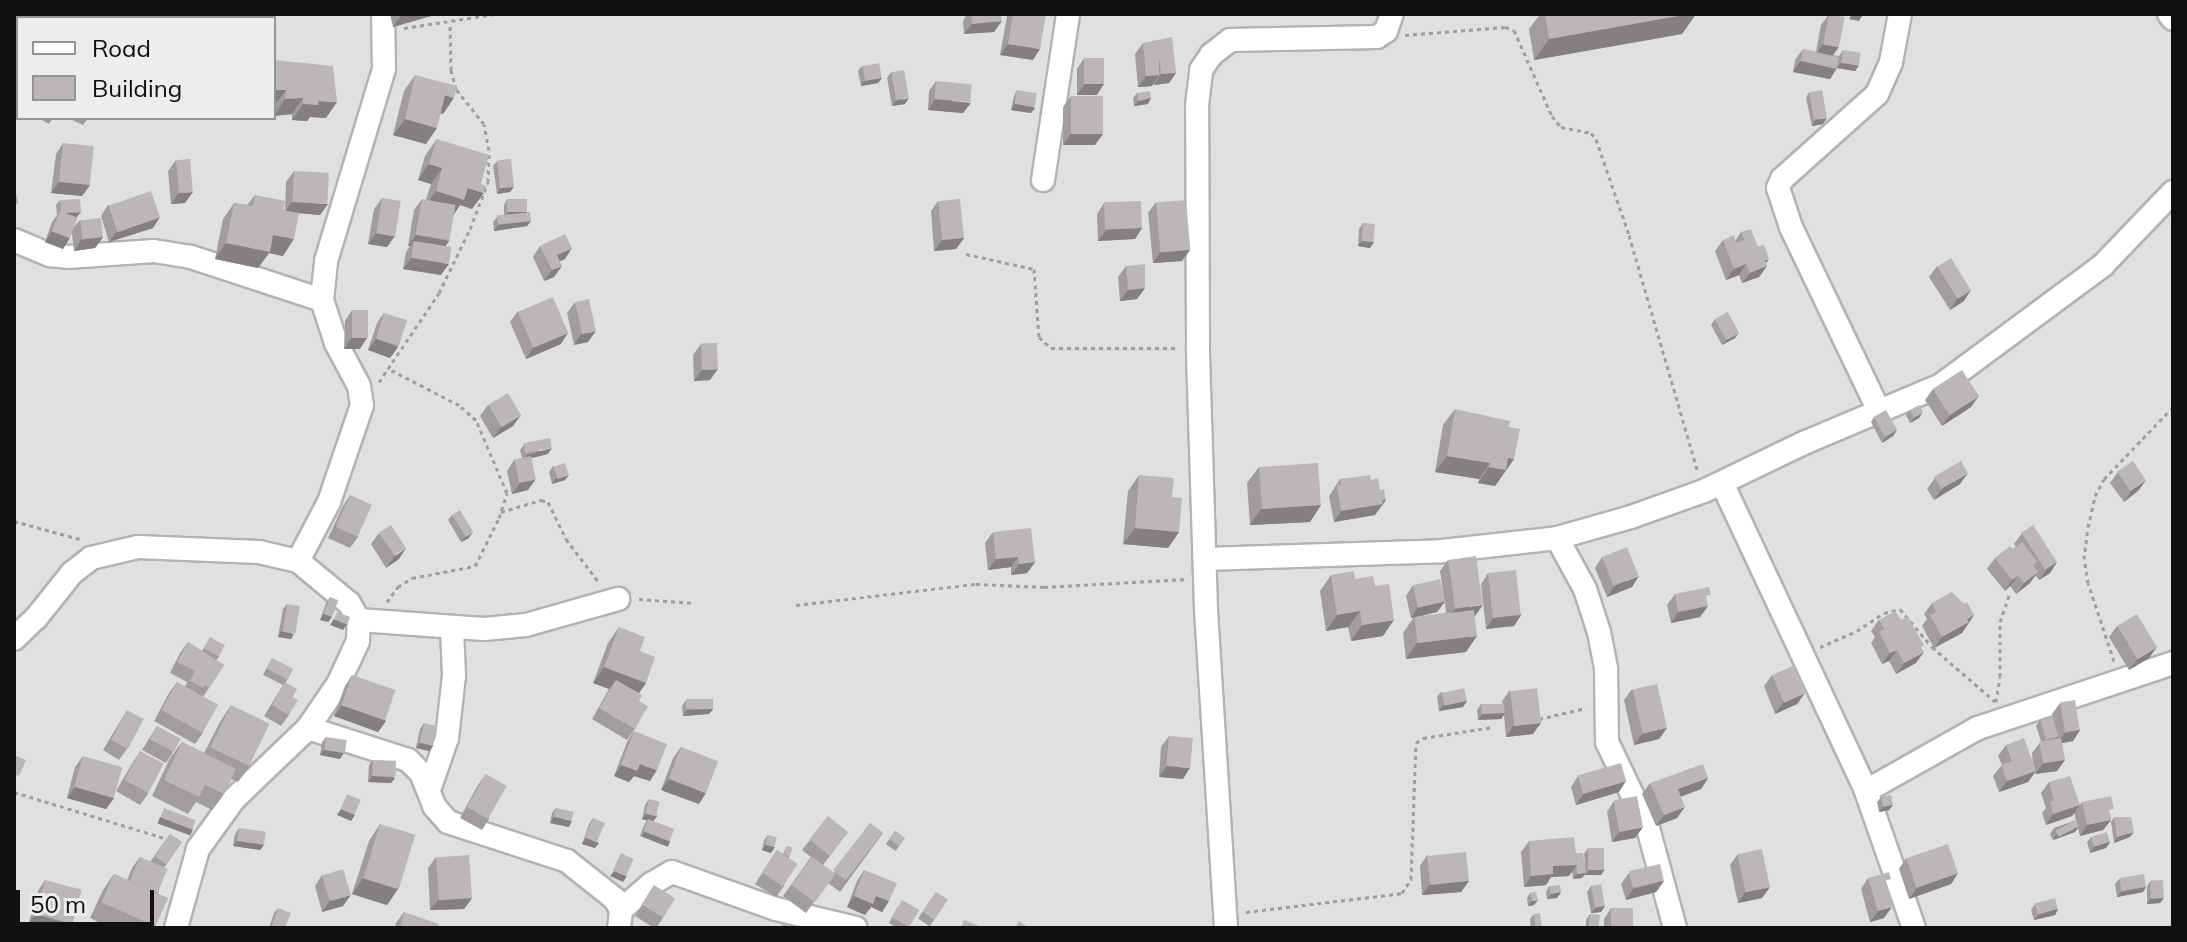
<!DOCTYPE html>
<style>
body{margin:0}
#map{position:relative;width:2187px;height:942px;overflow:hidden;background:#e0e0e3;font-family:Mulish,sans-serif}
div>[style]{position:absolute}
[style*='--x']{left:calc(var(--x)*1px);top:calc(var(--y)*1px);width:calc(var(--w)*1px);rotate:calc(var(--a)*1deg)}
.path>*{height:3px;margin-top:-1.5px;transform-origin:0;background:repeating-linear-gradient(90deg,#9f9fa1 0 4px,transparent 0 8px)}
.roads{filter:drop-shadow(2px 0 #b3b3b6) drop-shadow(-2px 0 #b3b3b6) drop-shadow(0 2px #b3b3b6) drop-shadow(0 -2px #b3b3b6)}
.street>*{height:22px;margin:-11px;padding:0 11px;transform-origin:11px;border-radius:11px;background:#fff}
.wall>*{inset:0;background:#a19d9d;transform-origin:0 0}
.shaded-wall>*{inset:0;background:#83807f;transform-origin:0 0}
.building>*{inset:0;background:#bbb7b6;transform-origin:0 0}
span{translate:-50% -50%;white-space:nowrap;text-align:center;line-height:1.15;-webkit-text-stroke:7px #ededf0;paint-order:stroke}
.frame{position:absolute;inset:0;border:16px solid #101011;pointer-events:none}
.legend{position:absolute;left:16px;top:16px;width:260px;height:104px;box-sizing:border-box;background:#ededf0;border:2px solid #959597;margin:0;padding:10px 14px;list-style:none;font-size:24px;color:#101011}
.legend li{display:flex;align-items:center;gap:16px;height:40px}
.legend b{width:40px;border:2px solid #959597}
.scale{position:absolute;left:16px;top:890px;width:138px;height:36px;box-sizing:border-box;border:4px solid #101011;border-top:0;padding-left:10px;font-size:24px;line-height:28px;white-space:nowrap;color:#101011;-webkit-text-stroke:6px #ededf0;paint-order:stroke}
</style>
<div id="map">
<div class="path">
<i style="--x:404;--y:28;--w:92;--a:-8.7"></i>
<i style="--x:1405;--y:35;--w:100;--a:-4.6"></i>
<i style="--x:1505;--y:27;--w:9;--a:18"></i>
<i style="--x:1514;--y:30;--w:94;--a:66.2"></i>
<i style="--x:1552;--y:116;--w:14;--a:51"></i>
<i style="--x:1561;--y:127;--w:31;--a:11"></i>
<i style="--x:1591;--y:133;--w:8;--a:50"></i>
<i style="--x:1596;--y:139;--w:102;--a:71"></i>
<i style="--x:1629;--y:235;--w:247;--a:73.8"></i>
<i style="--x:966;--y:254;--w:70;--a:12.4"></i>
<i style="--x:1034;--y:269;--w:68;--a:85.8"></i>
<i style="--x:1039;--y:337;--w:16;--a:43"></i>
<i style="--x:1051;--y:348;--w:127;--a:0"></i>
<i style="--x:379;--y:382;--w:107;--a:-56"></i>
<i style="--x:439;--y:293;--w:71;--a:-64.2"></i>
<i style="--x:470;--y:229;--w:50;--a:-69"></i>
<i style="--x:488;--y:182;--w:32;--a:-88"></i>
<i style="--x:489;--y:150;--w:26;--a:-101"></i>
<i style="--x:484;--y:124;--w:45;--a:-128.7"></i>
<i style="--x:456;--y:89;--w:20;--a:-105"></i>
<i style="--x:451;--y:70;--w:48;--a:-91.2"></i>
<i style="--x:501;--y:512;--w:42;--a:-16.7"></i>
<i style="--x:541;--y:500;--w:7;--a:16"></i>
<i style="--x:548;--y:502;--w:41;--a:64.1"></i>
<i style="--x:566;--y:539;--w:56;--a:52.9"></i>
<i style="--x:14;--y:521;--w:68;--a:15.3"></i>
<i style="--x:639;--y:599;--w:56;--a:4.1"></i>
<i style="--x:387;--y:602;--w:19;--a:-54"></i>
<i style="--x:398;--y:587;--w:17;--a:-33"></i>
<i style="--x:412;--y:578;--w:64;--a:-10.8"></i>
<i style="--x:475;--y:566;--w:54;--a:-63.4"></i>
<i style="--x:499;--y:518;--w:26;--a:-72"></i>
<i style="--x:507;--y:493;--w:79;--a:-113"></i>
<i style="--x:476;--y:420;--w:23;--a:-139"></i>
<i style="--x:459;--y:405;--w:79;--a:-152.8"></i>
<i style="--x:796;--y:605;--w:181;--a:-6.7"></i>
<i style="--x:976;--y:584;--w:68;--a:2.5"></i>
<i style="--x:1044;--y:587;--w:143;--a:-3.2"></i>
<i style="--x:1820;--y:647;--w:40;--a:-23.4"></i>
<i style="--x:1857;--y:631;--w:32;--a:-34"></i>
<i style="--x:1884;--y:613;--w:16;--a:-14"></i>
<i style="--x:1900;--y:609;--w:50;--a:49.9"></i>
<i style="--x:1932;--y:647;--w:84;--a:40.7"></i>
<i style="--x:2114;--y:661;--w:82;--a:-108.4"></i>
<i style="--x:2088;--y:583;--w:24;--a:-99"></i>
<i style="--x:2084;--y:559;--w:32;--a:-83"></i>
<i style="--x:2088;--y:527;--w:32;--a:-77"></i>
<i style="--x:2095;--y:496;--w:19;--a:-62"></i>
<i style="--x:2104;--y:479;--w:100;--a:-46.2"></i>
<i style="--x:1996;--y:702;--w:25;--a:-81"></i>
<i style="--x:2000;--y:677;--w:55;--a:-90"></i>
<i style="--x:2000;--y:622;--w:31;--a:-71"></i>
<i style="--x:1539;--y:719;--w:48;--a:-13.2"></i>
<i style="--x:14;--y:792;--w:161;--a:17"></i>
<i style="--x:1246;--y:912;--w:157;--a:-6.9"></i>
<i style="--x:1402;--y:893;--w:17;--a:-57"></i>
<i style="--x:1411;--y:879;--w:136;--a:-87.9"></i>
<i style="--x:1416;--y:743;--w:9;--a:-36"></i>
<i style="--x:1423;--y:738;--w:71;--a:-8.9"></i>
</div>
<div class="roads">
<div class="street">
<i style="--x:2169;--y:14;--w:6;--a:51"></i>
<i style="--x:1043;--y:180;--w:168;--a:-81.4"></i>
<i style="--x:14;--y:240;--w:39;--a:23"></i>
<i style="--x:50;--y:255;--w:18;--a:6"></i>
<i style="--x:68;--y:257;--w:86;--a:-4"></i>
<i style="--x:154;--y:251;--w:37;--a:9"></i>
<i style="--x:191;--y:257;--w:138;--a:18.2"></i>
<i style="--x:1879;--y:411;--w:204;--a:-115.6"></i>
<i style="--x:1791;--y:227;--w:41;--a:-108.4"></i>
<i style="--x:1778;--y:188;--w:10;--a:-66"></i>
<i style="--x:1782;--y:179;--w:127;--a:-41.8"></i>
<i style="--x:1877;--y:94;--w:35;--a:-66"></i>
<i style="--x:1891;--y:62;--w:49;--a:-79.4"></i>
<i style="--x:1722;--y:483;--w:340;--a:64.9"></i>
<i style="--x:1866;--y:791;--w:145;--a:70.7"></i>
<i style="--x:1557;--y:538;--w:58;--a:61.2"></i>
<i style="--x:1585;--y:589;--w:45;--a:72"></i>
<i style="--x:1599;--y:632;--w:38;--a:79"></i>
<i style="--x:1606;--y:669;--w:73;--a:89.2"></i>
<i style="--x:1607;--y:742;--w:95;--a:64.5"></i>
<i style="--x:1648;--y:828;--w:104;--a:74.9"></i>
<i style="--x:1205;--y:559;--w:237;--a:-1.9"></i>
<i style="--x:1442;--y:551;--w:116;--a:-6.4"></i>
<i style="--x:1557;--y:538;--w:77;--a:-15.8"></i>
<i style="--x:1631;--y:517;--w:77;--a:-19.6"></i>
<i style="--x:1704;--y:491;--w:113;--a:-25.7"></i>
<i style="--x:1806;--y:442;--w:147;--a:-22.9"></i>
<i style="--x:1941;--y:385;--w:202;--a:-36.5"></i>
<i style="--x:2103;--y:265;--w:101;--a:-46.2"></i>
<i style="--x:298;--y:561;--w:67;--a:-62.3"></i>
<i style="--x:329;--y:502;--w:102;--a:-71.2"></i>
<i style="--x:362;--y:405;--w:19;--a:-99"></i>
<i style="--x:359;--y:386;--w:49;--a:-118.1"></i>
<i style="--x:336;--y:343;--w:45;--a:-108"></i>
<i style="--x:322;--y:300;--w:39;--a:-84"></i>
<i style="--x:326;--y:261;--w:201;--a:-73.2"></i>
<i style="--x:384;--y:69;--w:55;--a:-91"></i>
<i style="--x:359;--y:620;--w:125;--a:4.1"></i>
<i style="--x:484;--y:629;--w:42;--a:-5.4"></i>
<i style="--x:526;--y:625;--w:96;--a:-15.8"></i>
<i style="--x:14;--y:639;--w:30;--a:-44"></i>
<i style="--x:36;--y:618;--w:58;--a:-51.3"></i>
<i style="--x:72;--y:573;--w:24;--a:-38"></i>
<i style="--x:91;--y:558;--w:48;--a:-13.2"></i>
<i style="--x:138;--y:547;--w:121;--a:2.4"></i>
<i style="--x:259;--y:552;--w:40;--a:13"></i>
<i style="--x:298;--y:561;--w:66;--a:39.5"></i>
<i style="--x:349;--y:603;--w:20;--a:60"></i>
<i style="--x:359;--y:620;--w:21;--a:93"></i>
<i style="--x:358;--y:641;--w:47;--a:114.9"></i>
<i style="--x:338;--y:684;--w:53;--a:124.3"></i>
<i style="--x:308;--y:728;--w:103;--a:136.2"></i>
<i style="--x:234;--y:799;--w:62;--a:125.8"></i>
<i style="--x:198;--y:849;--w:82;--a:105.6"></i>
<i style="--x:308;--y:728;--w:105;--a:17.7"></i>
<i style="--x:408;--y:760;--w:18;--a:45"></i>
<i style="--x:421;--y:773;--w:35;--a:68"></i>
<i style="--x:434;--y:806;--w:21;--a:49"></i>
<i style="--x:448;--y:822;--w:125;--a:18.1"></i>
<i style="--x:567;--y:861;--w:61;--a:38.4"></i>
<i style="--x:615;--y:899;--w:13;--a:61"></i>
<i style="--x:621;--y:910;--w:18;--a:96"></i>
<i style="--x:429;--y:790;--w:55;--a:-70.9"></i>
<i style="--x:447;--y:738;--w:62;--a:-83.6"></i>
<i style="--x:454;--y:676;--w:48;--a:-92.4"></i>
<i style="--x:1866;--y:791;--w:129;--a:-29.4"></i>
<i style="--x:1978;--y:728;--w:206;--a:-18.4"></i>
<i style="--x:621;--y:910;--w:40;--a:-41"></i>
<i style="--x:651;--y:884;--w:24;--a:-30"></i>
<i style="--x:672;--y:872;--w:110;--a:19.6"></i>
<i style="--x:776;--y:909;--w:82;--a:13.4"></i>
<i style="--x:1226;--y:928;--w:320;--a:-93.6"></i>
<i style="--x:1206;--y:609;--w:261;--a:-91.8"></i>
<i style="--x:1198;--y:348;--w:243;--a:-90.2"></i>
<i style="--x:1197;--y:105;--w:35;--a:-83"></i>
<i style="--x:1201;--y:70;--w:18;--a:-56"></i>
<i style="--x:1211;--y:55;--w:24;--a:-38"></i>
<i style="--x:1230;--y:40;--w:147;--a:-1.2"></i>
<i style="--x:1377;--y:37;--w:11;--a:-34"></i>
<i style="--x:1386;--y:31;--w:18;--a:-71"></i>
</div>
</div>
<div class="wall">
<i style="clip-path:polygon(390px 14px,438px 14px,393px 27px)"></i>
<i style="clip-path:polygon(967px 14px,1001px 14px,994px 32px,964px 34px,963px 21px)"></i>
<i style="clip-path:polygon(1009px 14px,1046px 14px,1033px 60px,1000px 55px,1007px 16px)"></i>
<i style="clip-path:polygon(1540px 14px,1696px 14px,1682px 34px,1534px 60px,1529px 29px)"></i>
<i style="clip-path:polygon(1829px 14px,1833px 55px,1839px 56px,1843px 50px,1859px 65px,1855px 71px,1837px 68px,1830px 79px,1793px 72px,1795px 60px,1803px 49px,1816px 52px,1821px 25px)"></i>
<i style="clip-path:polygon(1143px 43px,1176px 73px,1169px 83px,1154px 85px,1153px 83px,1152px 86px,1138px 87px,1135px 54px)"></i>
<i style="clip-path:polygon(1084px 58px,1097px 95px,1077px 95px,1077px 69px)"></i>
<i style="clip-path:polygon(274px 60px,326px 118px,310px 117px,307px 121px,292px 120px,292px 114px,274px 116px)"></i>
<i style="clip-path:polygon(862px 66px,882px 78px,878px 83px,861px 86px,858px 71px)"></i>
<i style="clip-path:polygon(891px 72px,905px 104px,892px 106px,887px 78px)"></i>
<i style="clip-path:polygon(415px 75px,443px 114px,441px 113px,426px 144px,393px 135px,404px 91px)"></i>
<i style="clip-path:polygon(936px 81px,963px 113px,928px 110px,929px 91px)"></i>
<i style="clip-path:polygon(1017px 90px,1035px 108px,1031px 113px,1011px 110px,1014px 96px)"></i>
<i style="clip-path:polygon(1809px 92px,1823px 124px,1812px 126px,1806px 98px)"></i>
<i style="clip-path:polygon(1137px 93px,1151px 98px,1148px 104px,1134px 106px,1133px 98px)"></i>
<i style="clip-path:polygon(1071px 96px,1103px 134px,1095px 145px,1063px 145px,1063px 107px)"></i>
<i style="clip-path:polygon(38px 118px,53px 118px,49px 124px)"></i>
<i style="clip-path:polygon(68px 118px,88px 118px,83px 125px)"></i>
<i style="clip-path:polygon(437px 139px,472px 209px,460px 205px,453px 215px,449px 241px,445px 246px,441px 275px,403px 269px,406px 252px,410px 246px,408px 246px,414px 210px,422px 199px,426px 200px,431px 184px,418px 180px,425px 156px)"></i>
<i style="clip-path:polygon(63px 143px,90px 185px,82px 196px,51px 193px,56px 154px)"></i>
<i style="clip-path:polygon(176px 160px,185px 203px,171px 204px,168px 171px)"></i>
<i style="clip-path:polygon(497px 161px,510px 192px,497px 194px,493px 166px)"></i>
<i style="clip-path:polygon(294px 171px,320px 215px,299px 213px,283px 256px,269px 253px,258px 268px,215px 259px,223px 219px,234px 203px,247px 205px,255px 195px,285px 210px,286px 182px)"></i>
<i style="clip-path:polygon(382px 198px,387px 247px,368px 244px,374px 209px)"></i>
<i style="clip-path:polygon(507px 199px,527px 212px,531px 221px,527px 226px,494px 231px,493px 222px,497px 217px,504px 216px,504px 205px)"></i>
<i style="clip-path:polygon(60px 200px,77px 217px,74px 227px,80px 220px,103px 237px,95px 248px,74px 251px,72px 233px,63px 249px,45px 242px,52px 222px,57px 215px,56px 205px)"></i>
<i style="clip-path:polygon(938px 201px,964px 238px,956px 249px,934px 251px,931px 211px)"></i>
<i style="clip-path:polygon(1156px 202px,1190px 250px,1182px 261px,1153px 263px,1148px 213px)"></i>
<i style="clip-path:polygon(1104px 203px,1142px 228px,1135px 239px,1098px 241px,1097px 214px)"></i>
<i style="clip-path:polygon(108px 205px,160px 217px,153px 228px,109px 242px,101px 216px)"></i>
<i style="clip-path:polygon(1363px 223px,1374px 242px,1370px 248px,1358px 246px,1359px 229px)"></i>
<i style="clip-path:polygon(1741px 232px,1758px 247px,1767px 266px,1759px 277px,1742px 283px,1739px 275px,1726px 280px,1715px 251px,1723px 240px,1736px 240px)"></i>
<i style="clip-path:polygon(540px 246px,565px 259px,560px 261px,554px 277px,544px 281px,533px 257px)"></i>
<i style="clip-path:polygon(1126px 266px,1145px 288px,1137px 299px,1120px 301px,1118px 277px)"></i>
<i style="clip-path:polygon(1937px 266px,1964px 301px,1950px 310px,1929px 277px)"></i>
<i style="clip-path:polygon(575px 302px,588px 342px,574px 345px,567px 313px)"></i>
<i style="clip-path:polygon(352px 310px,360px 349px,344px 349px,345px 321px)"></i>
<i style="clip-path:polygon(518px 311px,561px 344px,526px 359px,510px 322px)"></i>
<i style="clip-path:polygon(384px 313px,398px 347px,390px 358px,368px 350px,377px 323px)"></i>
<i style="clip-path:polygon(1715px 319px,1735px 338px,1722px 345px,1711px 325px)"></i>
<i style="clip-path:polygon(701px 344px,710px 380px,694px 381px,693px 355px)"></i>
<i style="clip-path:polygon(1933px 389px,1971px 407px,1942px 426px,1925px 400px)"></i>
<i style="clip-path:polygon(488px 405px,513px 426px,493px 438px,480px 416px)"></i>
<i style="clip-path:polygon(1455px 409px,1509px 427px,1514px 459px,1495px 486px,1478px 483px,1479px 479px,1435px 472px,1443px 425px)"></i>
<i style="clip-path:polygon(1910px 410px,1919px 418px,1910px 423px,1906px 415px)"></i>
<i style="clip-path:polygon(1874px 417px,1897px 430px,1893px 436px,1882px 443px,1871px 422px)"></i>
<i style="clip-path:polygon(524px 445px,548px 454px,531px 458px,528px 490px,512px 494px,507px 471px,514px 460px,522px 458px,520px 450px)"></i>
<i style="clip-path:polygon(553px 466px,565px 480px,552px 484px,549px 472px)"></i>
<i style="clip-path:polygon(1259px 467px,1321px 505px,1310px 522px,1250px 525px,1247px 483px)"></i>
<i style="clip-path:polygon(2118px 472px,2139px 490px,2124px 502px,2110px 483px)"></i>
<i style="clip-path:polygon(1139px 475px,1172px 497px,1179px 532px,1168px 548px,1123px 544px,1128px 491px)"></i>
<i style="clip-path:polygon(1935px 478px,1960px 484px,1934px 500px,1927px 489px)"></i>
<i style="clip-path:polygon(1340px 479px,1371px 480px,1380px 490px,1386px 500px,1375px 515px,1334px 522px,1329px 496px)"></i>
<i style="clip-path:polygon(350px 495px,358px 537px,350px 548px,328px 538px,343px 506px)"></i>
<i style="clip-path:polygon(452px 515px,469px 538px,461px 542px,448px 520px)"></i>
<i style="clip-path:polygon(993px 532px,1035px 562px,1027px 573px,1011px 575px,1011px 567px,988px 570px,985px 543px)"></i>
<i style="clip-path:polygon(379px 533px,399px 559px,386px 568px,371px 544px)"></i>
<i style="clip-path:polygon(2022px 533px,2057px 562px,2050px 573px,2039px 580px,2035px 575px,2030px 583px,2016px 594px,2010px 586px,2005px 591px,1987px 569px,1995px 558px,2016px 547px,2014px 544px)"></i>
<i style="clip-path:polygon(1602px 557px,1632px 587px,1607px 597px,1595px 568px)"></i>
<i style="clip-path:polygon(evenodd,1448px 560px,1474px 616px,1466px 652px,1406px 659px,1403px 633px,1414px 617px,1411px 618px,1406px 596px,1413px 585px,1444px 598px,1440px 571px,1448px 560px,1445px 602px,1446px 613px,1417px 617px,1437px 612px,1445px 602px)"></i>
<i style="clip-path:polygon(1488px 573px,1521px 615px,1514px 626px,1486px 629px,1481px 584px)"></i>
<i style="clip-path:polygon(1331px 575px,1355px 579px,1383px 636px,1351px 641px,1348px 627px,1326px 631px,1320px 591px)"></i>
<i style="clip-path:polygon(1675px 594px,1708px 606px,1700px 617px,1671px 623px,1667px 605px)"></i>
<i style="clip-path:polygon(330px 597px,332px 617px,328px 622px,320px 620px,326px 603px)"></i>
<i style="clip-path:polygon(1932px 603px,1974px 615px,1962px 633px,1934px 648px,1922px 626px,1927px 619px,1924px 614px)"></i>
<i style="clip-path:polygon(287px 604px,291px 639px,278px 637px,283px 609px)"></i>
<i style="clip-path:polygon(1879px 620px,1901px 620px,1916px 663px,1896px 674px,1889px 661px,1882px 664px,1871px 643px,1875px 637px,1871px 631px)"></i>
<i style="clip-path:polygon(2117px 626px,2149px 658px,2129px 670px,2109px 637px)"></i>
<i style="clip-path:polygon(619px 627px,640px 651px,646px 683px,639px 693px,635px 729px,627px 740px,592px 719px,609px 689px,593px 683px,608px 643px)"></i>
<i style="clip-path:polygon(210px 637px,219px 657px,216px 660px,224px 665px,203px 697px,203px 733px,195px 744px,154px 721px,169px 693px,177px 682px,185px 687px,187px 682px,170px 673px,180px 653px,188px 642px,202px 651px)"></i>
<i style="clip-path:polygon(272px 658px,293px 669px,286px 682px,289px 715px,281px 726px,264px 716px,283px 685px,263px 675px)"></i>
<i style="clip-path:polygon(352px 675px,386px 721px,378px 732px,334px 716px,345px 686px)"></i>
<i style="clip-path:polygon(1772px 675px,1805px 693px,1797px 704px,1775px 714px,1764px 686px)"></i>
<i style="clip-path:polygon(1632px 689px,1667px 728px,1659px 739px,1634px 745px,1624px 700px)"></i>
<i style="clip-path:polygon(1510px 690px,1533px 734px,1506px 737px,1504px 715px,1501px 719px,1478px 720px,1477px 710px,1481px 704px,1503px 704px,1502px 701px)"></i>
<i style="clip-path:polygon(1441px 692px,1467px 701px,1463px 707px,1439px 711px,1437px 697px)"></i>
<i style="clip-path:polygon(686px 700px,713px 709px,709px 714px,683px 716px,682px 706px)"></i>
<i style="clip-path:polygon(2060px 703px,2080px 730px,2073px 741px,2062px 743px,2065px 760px,2057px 771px,2035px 774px,2035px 772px,2028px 782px,1999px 792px,1993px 776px,2002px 765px,1998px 756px,2006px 745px,2033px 764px,2032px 753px,2041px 741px,2036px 726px,2040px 720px,2053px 717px,2052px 714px)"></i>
<i style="clip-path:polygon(231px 705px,250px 766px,238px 782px,231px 779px,224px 794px,212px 810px,196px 802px,188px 814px,152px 796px,170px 758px,182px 742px,204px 753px,220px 722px)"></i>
<i style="clip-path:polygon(127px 710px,127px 749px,119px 760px,103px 750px)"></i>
<i style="clip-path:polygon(424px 723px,433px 746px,429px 751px,416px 748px,420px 729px)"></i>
<i style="clip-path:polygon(157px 726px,173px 752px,166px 763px,142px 750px)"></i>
<i style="clip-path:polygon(634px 731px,650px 781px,634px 776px,629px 782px,614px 776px,627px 742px)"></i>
<i style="clip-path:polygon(1169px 736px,1183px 779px,1159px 777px,1161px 747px)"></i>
<i style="clip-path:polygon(326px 737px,340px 759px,320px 755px,322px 742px)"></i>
<i style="clip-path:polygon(681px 747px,699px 804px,661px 790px,673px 758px)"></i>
<i style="clip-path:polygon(140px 751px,148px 794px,140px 805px,116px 791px,133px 762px)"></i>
<i style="clip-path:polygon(83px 756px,114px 798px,106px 809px,67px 798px,75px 767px)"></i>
<i style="clip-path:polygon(373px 760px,395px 778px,391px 783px,368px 782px,369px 765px)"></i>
<i style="clip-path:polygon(486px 774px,489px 819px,482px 830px,460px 818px,478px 785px)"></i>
<i style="clip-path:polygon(1578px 776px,1619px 792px,1576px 805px,1571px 787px)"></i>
<i style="clip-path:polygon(1708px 778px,1701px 789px,1681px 797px,1677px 818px,1656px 826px,1642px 794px,1650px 783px)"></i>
<i style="clip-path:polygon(2049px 782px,2080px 805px,2082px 802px,2110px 815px,2111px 820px,2103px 830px,2080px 836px,2078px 828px,2075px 832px,2053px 840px,2050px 834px,2054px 828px,2076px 820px,2074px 813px,2072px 816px,2046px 825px,2042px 813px,2046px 808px,2041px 793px)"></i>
<i style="clip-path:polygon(1881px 797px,1893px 805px,1889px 810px,1879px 812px,1877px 802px)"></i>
<i style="clip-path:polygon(649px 799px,657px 816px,653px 821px,670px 841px,666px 846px,640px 836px,644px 825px,647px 820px,642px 819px,645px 805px)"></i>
<i style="clip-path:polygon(1614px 801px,1643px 827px,1635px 838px,1612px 842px,1607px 812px)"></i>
<i style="clip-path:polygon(556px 808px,569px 827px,550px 823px,552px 813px)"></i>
<i style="clip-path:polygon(2114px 817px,2130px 837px,2114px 843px,2111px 822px)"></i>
<i style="clip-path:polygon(593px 818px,595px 848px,582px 844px,589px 824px)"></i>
<i style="clip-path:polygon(870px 823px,883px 833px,840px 892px,828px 883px,806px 913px,783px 896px,811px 857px,802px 850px,810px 840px,848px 832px,823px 865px,834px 873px)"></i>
<i style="clip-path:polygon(380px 824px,398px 889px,387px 905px,352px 894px,369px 841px)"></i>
<i style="clip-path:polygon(239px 828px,264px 845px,260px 850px,233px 846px,235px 834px)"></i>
<i style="left:895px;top:831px;width:12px;height:16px;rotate:35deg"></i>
<i style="clip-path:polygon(170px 834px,182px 842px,164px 868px,158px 894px,168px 898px,154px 928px,110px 928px,90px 918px,103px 890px,114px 874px,127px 880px,132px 868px,140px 857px,150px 862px)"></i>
<i style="clip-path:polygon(768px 835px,771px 853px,762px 850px,764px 840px)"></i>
<i style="clip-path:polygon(2091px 837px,2110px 842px,2106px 848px,2090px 853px,2087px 842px)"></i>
<i style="clip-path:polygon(1529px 841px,1576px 853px,1585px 864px,1584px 854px,1588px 848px,1601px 875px,1585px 875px,1585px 874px,1582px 878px,1573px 879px,1572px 871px,1569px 876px,1551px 877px,1546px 885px,1524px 887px,1521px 852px)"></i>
<i style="clip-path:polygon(787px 846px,789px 858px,784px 886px,776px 897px,755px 884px,777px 850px,783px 854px)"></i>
<i style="clip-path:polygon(1738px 854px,1770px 887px,1762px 898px,1738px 903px,1730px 865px)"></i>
<i style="clip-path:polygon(1427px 855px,1469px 881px,1461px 892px,1422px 895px,1420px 866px)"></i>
<i style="clip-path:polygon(436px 857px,472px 898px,464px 909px,430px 910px,428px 868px)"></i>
<i style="clip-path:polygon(1906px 858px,1958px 873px,1951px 884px,1909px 899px,1899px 869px)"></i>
<i style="clip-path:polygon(864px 870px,889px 901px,882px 912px,871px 907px,865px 915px,847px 907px,857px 881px)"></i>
<i style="clip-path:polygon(1629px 873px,1664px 881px,1656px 892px,1626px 900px,1621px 884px)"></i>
<i style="clip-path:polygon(322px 875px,343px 906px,322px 912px,315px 886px)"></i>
<i style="clip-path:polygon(1868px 878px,1886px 886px,1884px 918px,1870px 922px,1861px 889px)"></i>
<i style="clip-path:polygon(2119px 879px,2146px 887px,2143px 892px,2117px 897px,2115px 884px)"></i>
<i style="clip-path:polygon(45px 880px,72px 925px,70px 928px,37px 928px,28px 925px,38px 891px)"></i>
<i style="clip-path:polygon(2150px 881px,2164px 898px,2160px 903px,2147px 904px,2147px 887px)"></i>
<i style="clip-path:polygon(654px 885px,663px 918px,656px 928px,654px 928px,635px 916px)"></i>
<i style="clip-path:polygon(1549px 886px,1561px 892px,1557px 898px,1547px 899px,1546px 892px)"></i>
<i style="clip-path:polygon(1591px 886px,1605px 906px,1601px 912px,1591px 913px,1587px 892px)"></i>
<i style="left:936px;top:892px;width:14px;height:32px;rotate:34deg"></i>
<i style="clip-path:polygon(1531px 892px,1534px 905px,1528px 906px,1527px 898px)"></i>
<i style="clip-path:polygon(2035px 904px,2058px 909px,2055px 915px,2034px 920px,2031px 910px)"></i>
<i style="clip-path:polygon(898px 906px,919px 910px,908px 928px,897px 928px,889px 923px)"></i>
<i style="clip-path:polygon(278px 908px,285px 928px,269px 928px,274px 913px)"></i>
<i style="clip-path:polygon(1611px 908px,1632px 928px,1604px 928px,1604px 919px)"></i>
<i style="clip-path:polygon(404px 912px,438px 928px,395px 928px,396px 923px)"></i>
<i style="clip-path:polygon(1534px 914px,1542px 928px,1531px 928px,1530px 919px)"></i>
<i style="clip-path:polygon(1590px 914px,1600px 928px,1586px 928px,1586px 920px)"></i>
</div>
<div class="shaded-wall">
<i style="clip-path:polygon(402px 14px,438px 14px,393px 27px)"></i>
<i style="clip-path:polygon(1689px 14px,1696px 14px,1682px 34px,1534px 60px,1549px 39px)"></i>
<i style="clip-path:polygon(1852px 14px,1856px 14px,1862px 16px,1859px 21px,1849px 19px)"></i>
<i style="clip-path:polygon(1002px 21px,994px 32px,964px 34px,972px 24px)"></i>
<i style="clip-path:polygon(1008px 44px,1040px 49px,1033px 60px,1000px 55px)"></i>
<i style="clip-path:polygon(1823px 44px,1839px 47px,1831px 58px,1815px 55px)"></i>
<i style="clip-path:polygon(1800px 61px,1837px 68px,1841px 63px,1859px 65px,1855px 71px,1837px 68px,1830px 79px,1793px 72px)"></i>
<i style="clip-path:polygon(1176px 73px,1169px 83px,1154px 85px,1161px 74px)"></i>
<i style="clip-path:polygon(1159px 75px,1152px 86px,1138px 87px,1146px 76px)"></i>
<i style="left:18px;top:76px;width:14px;height:4px;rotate:90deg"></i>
<i style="clip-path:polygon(882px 78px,878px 83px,861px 86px,864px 81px)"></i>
<i style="clip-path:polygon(1085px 84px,1104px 84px,1097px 95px,1077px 95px)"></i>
<i style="clip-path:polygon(274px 90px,286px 90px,274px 106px)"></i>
<i style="clip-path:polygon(445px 95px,454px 98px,443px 114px,434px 111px)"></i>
<i style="clip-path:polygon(303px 98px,292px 114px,274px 116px,285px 99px)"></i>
<i style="clip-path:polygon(909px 98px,905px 104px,892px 106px,896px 101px)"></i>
<i style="clip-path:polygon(1151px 98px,1148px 104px,1134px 106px,1138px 101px)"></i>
<i style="clip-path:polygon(935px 99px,971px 103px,963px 113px,928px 110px)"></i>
<i style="clip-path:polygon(319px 101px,337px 102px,326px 118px,310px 117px,307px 121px,292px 120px,303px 104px)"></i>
<i style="clip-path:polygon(1015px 104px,1035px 108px,1031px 113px,1011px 110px)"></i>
<i style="clip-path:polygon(1827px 118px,1823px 124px,1812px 126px,1815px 120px)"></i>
<i style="clip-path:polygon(405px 119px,437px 128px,426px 144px,393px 135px)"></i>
<i style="clip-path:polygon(1071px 134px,1103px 134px,1095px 145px,1063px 145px)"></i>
<i style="clip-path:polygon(429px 164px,442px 168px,431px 184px,418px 180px)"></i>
<i style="clip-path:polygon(59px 182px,90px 185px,82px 196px,51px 193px)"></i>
<i style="clip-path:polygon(514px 187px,510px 192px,497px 194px,500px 188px)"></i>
<i style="clip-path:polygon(468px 188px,484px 193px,472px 209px,460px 205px,453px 216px,424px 207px,436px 191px)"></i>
<i style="clip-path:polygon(193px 192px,185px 203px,171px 204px,179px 193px)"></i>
<i style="clip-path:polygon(292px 202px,328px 204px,320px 215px,285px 212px)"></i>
<i style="clip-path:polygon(81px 212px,77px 217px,61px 213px)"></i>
<i style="clip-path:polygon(508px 212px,527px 212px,523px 217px,504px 218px)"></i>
<i style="clip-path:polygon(160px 217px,153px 228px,109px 242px,117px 231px)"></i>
<i style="clip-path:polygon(531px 221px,527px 226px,494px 231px,498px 225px)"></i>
<i style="clip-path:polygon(1142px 228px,1135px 239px,1098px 241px,1106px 230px)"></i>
<i style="clip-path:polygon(52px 231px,70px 238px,63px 249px,45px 242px)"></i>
<i style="clip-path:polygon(376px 233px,395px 236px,387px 247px,368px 244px)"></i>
<i style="clip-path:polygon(273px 235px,294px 239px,283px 256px,269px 253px,258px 268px,215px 259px,226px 243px)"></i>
<i style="clip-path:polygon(416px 235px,449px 241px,442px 252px,414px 241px,410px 246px,408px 246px)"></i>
<i style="clip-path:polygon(103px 237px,95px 248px,74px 251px,81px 240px)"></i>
<i style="clip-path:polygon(964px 238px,956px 249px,934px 251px,942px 240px)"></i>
<i style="clip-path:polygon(1362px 241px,1374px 242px,1370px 248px,1358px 246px)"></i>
<i style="clip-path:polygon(572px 248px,565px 259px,549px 266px,557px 255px)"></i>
<i style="clip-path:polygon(1190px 250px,1182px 261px,1153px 263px,1160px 252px)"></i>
<i style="clip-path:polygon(411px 258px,449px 264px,441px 275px,403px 269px)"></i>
<i style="clip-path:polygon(1769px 259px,1763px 267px,1767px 266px,1759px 277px,1742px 283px,1750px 273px,1765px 260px)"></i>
<i style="clip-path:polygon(1746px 264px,1739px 275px,1726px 280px,1734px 269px)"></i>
<i style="clip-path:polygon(562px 266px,554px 277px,544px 281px,552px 270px)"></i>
<i style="clip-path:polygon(1145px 288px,1137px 299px,1120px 301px,1128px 290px)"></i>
<i style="clip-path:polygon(1971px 290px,1964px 301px,1950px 310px,1957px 299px)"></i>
<i style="clip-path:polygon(596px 331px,588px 342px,574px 345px,581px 334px)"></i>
<i style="clip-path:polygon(568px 333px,561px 344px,526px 359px,533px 348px)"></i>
<i style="clip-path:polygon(1739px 333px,1735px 338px,1722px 345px,1726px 340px)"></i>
<i style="clip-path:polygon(351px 338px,367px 338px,360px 349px,344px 349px)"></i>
<i style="clip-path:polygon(376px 339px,398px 347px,390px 358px,368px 350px)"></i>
<i style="clip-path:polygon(718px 369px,710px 380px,694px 381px,702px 370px)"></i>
<i style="clip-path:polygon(1979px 396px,1971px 407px,1942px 426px,1950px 415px)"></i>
<i style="clip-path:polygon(1923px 412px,1919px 418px,1910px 423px,1914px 418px)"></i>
<i style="clip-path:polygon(521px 415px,513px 426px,493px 438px,501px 427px)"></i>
<i style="clip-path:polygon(1897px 430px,1893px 436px,1882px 443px,1886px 437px)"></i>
<i style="clip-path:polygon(552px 448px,548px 454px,523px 460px,527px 455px)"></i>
<i style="clip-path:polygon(1447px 456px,1490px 463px,1479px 479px,1435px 472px)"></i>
<i style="clip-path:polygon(1508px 458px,1514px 459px,1495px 486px,1478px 483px,1489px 467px)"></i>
<i style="clip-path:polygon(1968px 473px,1960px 484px,1934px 500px,1942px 489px)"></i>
<i style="clip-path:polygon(569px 475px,565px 480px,552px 484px,556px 478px)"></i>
<i style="clip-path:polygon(536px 479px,528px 490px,512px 494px,520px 483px)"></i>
<i style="clip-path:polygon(2146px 480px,2139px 490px,2124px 502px,2131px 491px)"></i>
<i style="clip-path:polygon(1386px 500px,1375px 515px,1334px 522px,1341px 511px)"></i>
<i style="clip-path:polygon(1321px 505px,1310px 522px,1250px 525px,1261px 509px)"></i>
<i style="clip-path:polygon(1135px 528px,1179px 532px,1168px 548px,1123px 544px)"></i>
<i style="clip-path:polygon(473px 532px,469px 538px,461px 542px,465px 537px)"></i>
<i style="clip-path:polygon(406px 548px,399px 559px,386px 568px,394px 557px)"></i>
<i style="clip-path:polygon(1018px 557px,1011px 567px,988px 570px,996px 559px)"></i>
<i style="clip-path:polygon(1035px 562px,1027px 573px,1011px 575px,1019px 564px)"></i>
<i style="clip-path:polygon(2057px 562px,2050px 573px,2039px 580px,2046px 570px)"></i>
<i style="clip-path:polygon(2038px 572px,2030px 583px,2016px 594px,2024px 583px)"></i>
<i style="clip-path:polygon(1639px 576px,1632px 587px,1607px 597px,1614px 586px)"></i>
<i style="clip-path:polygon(2018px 576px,2010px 586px,2005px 591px,2012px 580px)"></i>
<i style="clip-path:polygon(1445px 601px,1437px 612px,1411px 618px,1418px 607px)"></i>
<i style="clip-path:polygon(1483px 605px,1475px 616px,1447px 620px,1455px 609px)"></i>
<i style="clip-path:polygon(1708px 606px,1700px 617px,1671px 623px,1678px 612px)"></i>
<i style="clip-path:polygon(1360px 611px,1348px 627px,1326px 631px,1337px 615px)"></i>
<i style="clip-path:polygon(324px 614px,332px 617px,328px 622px,320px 620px)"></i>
<i style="clip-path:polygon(1521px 615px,1514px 626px,1486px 629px,1493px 618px)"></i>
<i style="clip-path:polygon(1974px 615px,1962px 633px,1934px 648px,1942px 637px)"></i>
<i style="clip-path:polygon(334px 619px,347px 624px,343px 630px,330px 625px)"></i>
<i style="clip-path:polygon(1394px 620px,1383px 636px,1351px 641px,1362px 625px)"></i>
<i style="clip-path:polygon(281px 631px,294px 634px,291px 639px,278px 637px)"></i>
<i style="clip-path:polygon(1477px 636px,1466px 652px,1406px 659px,1417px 643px)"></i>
<i style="clip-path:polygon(2157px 647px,2149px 658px,2129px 670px,2137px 660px)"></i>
<i style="clip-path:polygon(1897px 650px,1889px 661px,1882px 664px,1890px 653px)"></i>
<i style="clip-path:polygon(1924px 652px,1916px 663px,1896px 674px,1904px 663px)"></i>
<i style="clip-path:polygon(604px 667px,646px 683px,635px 699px,616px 680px,609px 689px,593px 683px)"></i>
<i style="clip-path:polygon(1805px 693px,1797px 704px,1775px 714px,1783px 703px)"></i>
<i style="clip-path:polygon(1467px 701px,1463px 707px,1439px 711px,1443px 705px)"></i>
<i style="clip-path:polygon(342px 705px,386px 721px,378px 732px,334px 716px)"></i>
<i style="clip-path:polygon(713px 709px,709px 714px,683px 716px,687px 710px)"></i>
<i style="clip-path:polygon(1505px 713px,1501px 719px,1478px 720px,1482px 714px)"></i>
<i style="clip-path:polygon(1541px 723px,1533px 734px,1506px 737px,1513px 726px)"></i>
<i style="clip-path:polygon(1667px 728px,1659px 739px,1634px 745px,1642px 734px)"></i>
<i style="clip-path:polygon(2080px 730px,2073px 741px,2057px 744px,2065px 733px)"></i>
<i style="clip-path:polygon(420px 743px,433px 746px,429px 751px,416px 748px)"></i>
<i style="clip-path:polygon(324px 750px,344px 753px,340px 759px,320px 755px)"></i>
<i style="clip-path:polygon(2065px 760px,2057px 771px,2035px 774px,2043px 763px)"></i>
<i style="clip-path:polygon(640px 764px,657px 770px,650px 781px,634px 776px,629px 782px,614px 776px,621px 765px)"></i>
<i style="clip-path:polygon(1167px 766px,1190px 768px,1183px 779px,1159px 777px)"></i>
<i style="clip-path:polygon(2036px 771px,2028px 782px,1999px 792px,2007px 781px)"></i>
<i style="clip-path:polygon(372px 776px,395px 778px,391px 783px,368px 782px)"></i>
<i style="clip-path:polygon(1708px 778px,1701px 789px,1671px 800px,1678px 789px)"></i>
<i style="clip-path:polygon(669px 779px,706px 793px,699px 804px,661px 790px)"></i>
<i style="clip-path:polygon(1626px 781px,1619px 792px,1576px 805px,1583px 794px)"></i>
<i style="clip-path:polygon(75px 787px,114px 798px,106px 809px,67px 798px)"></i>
<i style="clip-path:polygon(1893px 805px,1889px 810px,1879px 812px,1883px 807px)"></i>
<i style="clip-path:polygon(2080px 805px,2072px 816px,2046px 825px,2053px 814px)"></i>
<i style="clip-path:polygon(1685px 807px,1677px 818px,1656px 826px,1664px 815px)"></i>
<i style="clip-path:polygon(341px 809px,355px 815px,351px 821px,337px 815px)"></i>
<i style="clip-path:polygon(646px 814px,657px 816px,653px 822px,642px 819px)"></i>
<i style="left:160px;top:817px;width:35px;height:7px;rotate:20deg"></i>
<i style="clip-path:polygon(554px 817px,572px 821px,569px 827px,550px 823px)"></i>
<i style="clip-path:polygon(2111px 820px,2103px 830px,2080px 836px,2087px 825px)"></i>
<i style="clip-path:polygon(2079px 826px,2075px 832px,2053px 840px,2056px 835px)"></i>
<i style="clip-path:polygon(1643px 827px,1635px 838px,1612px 842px,1620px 831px)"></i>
<i style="left:644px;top:831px;width:28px;height:6px;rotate:21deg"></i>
<i style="clip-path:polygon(2134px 832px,2130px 837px,2114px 843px,2117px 837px)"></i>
<i style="clip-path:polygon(586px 838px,599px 843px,595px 848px,582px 844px)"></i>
<i style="clip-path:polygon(237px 841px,264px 845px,260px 850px,233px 846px)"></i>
<i style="clip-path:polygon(2110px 842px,2106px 848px,2090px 853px,2094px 847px)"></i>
<i style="clip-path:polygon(766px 845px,775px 847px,771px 853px,762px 850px)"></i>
<i style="clip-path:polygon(1577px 865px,1569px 876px,1551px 877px,1546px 885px,1524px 887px,1531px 876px,1553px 866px)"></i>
<i style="clip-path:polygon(1605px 869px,1601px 875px,1585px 875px,1589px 870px)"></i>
<i style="clip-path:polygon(614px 871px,627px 876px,623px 882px,610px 876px)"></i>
<i style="clip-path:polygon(1586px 873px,1582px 878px,1573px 879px,1577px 874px)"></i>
<i style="clip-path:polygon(1958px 873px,1951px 884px,1909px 899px,1917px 888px)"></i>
<i style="clip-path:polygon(363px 878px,398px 889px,387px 905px,352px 894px)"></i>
<i style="clip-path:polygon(1469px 881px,1461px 892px,1422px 895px,1430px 884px)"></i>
<i style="clip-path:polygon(1664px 881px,1656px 892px,1626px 900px,1633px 889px)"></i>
<i style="clip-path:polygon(1770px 887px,1762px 898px,1738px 903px,1745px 892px)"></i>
<i style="clip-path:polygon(2146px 887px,2143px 892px,2117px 897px,2121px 892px)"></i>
<i style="clip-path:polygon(1561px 892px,1557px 898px,1547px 899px,1551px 894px)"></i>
<i style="clip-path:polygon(351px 895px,343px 906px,322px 912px,330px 901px)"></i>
<i style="clip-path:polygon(854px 896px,876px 896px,889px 901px,882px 912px,871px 907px,865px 915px,847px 907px)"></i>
<i style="clip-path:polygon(472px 898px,464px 909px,430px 910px,438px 900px)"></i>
<i style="clip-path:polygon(2151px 898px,2164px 898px,2160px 903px,2147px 904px)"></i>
<i style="clip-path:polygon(1538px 900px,1534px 905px,1528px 906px,1532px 901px)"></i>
<i style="clip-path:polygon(1605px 906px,1601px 912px,1591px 913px,1595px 908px)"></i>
<i style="clip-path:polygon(1892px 907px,1884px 918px,1870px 922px,1878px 911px)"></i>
<i style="clip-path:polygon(2058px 909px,2055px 915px,2034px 920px,2038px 915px)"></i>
<i style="clip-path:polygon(35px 914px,72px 925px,70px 928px,37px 928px,28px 925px)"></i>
</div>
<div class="building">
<i style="clip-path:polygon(14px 14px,27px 14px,28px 18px,18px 18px,18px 76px,14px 77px)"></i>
<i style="clip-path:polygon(971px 14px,1001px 14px,1002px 21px,972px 24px)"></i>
<i style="clip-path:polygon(1013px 14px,1046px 14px,1040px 49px,1008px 44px)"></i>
<i style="clip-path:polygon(1545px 14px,1689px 14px,1549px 39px)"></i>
<i style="left:1829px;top:14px;width:16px;height:31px;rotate:11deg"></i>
<i style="clip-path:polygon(1172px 37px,1176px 73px,1161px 74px,1159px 53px,1159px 75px,1146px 76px,1143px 43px)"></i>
<i style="left:1803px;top:49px;width:37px;height:12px;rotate:13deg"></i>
<i style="left:1843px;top:50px;width:18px;height:13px;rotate:9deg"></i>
<i style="left:1084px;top:58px;width:20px;height:26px"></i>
<i style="clip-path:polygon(274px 60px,333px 66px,337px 102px,319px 101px,318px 105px,303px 104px,303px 98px,285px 99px,286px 90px,274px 90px)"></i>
<i style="left:879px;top:63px;width:15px;height:17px;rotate:79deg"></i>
<i style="left:904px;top:70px;width:28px;height:13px;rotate:80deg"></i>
<i style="clip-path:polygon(415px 75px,457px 86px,454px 98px,445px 95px,437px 128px,405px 119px)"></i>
<i style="left:936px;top:81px;width:36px;height:18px;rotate:5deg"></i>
<i style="left:1017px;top:90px;width:20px;height:14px;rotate:9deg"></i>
<i style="left:1822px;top:90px;width:28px;height:13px;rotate:80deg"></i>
<i style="clip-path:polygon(1150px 91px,1151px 98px,1138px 101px,1137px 93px)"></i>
<i style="left:1071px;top:96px;width:32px;height:38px"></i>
<i style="clip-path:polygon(437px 139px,489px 155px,481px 184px,486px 186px,484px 193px,468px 188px,464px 200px,436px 191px,442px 168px,429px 164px)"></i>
<i style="left:63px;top:143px;width:31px;height:39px;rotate:6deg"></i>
<i style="left:190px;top:159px;width:33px;height:14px;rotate:85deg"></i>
<i style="left:511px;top:159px;width:28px;height:14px;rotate:84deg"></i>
<i style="left:294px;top:171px;width:35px;height:31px;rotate:3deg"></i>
<i style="left:151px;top:191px;width:28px;height:45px;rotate:71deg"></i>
<i style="clip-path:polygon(14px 195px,17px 195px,18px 204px,14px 205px)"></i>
<i style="clip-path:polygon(255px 195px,285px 201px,283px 210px,299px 213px,294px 239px,273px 235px,270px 252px,226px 243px,234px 203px,253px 206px)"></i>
<i style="left:382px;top:198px;width:19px;height:36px;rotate:9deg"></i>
<i style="clip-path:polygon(80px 199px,81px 212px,65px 213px,61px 211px,60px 200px)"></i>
<i style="left:422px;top:199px;width:34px;height:36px;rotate:10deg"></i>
<i style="left:507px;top:199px;width:20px;height:13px"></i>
<i style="left:960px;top:199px;width:39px;height:22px;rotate:84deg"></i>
<i style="left:1186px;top:200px;width:50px;height:30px;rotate:85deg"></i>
<i style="left:1141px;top:201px;width:27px;height:37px;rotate:88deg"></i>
<i style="left:60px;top:211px;width:19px;height:22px;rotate:21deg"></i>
<i style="left:530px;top:212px;width:9px;height:33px;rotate:84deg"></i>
<i style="left:101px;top:218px;width:19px;height:21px;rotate:84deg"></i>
<i style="left:1363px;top:223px;width:12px;height:18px;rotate:5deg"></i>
<i style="clip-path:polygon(1751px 229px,1758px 247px,1764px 244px,1769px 259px,1765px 260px,1767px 266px,1750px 273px,1746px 264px,1734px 269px,1723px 240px,1734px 235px,1736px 243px,1744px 240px,1741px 232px)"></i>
<i style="clip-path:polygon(565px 234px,572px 248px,557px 255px,562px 266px,552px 270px,540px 246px)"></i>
<i style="left:414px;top:241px;width:38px;height:17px;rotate:9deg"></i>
<i style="left:1951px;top:258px;width:38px;height:16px;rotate:58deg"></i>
<i style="clip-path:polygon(1145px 264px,1145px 288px,1128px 290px,1126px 266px)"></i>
<i style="left:553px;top:297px;width:39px;height:38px;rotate:67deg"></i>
<i style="left:589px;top:299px;width:33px;height:14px;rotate:78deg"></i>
<i style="left:352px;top:310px;width:16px;height:28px"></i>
<i style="left:1728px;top:312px;width:24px;height:15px;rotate:62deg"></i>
<i style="left:384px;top:313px;width:24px;height:27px;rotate:17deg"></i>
<i style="left:717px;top:343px;width:26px;height:16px;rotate:88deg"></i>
<i style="left:1962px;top:370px;width:31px;height:35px;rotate:57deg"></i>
<i style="left:508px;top:393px;width:26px;height:23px;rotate:59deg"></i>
<i style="clip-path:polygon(1919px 405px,1923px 412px,1914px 418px,1910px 410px)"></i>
<i style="clip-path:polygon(1455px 409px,1510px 421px,1509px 427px,1520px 429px,1514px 459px,1508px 458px,1506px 470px,1489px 467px,1490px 463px,1447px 456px)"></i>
<i style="left:1886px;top:410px;width:23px;height:14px;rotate:61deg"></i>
<i style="left:550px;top:438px;width:10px;height:27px;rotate:79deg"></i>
<i style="left:531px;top:456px;width:24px;height:17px;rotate:78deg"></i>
<i style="left:1961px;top:461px;width:14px;height:31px;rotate:60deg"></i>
<i style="left:2133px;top:461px;width:23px;height:19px;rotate:56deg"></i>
<i style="left:565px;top:463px;width:13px;height:12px;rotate:72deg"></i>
<i style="left:1318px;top:463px;width:42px;height:59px;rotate:86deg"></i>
<i style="clip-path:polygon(1139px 475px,1174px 478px,1172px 497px,1182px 498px,1179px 532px,1135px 528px)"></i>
<i style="clip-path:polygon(1370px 475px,1371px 480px,1378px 478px,1380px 490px,1384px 489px,1386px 500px,1382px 500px,1383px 504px,1341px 511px,1337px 485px,1341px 485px,1340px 479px)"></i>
<i style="left:350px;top:495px;width:24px;height:35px;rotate:24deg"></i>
<i style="left:460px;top:510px;width:26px;height:9px;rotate:59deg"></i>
<i style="left:391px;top:525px;width:27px;height:14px;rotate:57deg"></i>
<i style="left:2033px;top:525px;width:44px;height:14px;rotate:57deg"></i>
<i style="clip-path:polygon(1031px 528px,1035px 562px,1019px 564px,1018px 557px,996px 559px,993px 532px)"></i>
<i style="clip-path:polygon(2022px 542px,2037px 561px,2033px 565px,2038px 572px,2024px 583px,2018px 576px,2012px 580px,1995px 558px,2010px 546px,2013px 550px)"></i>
<i style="left:1627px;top:547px;width:31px;height:27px;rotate:68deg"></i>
<i style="left:1476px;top:556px;width:49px;height:28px;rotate:82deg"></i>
<i style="left:1516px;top:570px;width:45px;height:28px;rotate:84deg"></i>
<i style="clip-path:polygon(1354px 571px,1355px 579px,1373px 576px,1375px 586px,1389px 584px,1394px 620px,1362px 625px,1360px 611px,1337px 615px,1331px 575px)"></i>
<i style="left:1440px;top:579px;width:23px;height:28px;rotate:77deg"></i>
<i style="clip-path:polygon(1709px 587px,1711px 595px,1706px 596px,1708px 606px,1678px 612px,1675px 594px)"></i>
<i style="clip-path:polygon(1952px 592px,1964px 604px,1967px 602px,1974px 615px,1967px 619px,1969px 622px,1942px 637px,1930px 615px,1936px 612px,1932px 603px)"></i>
<i style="left:330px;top:597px;width:9px;height:18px;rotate:21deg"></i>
<i style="left:287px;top:604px;width:13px;height:28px;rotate:9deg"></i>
<i style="left:1474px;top:610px;width:26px;height:60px;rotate:83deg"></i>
<i style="clip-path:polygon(1895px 611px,1901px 620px,1908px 617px,1924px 645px,1921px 647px,1924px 652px,1904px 663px,1897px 650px,1890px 653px,1879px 632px,1884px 629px,1879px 620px)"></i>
<i style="left:337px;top:612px;width:14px;height:8px;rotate:21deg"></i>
<i style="left:2137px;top:614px;width:39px;height:23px;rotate:59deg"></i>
<i style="clip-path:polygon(619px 627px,645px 637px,640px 651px,655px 657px,646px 683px,604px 667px)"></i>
<i style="left:210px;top:637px;width:17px;height:13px;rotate:28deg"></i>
<i style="clip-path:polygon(188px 642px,224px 665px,210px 687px,205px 685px,203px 688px,190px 681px,195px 671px,177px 662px)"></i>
<i style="left:272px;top:658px;width:24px;height:12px;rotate:28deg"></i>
<i style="left:1793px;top:666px;width:30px;height:23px;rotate:66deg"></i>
<i style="left:352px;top:675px;width:46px;height:32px;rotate:19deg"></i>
<i style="clip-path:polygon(616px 680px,642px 695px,639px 701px,648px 706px,635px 729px,599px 708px)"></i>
<i style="left:177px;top:682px;width:47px;height:32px;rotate:29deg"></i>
<i style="clip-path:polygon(285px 682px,297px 689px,293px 697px,298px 700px,289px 715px,272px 705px)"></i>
<i style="left:1657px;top:684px;width:45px;height:25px;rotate:77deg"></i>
<i style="left:1464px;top:688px;width:13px;height:23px;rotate:77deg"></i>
<i style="left:1537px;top:688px;width:35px;height:27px;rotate:83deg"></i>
<i style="left:713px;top:699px;width:10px;height:27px;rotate:90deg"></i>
<i style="left:2075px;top:700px;width:30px;height:15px;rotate:81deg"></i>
<i style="clip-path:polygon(1481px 704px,1504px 704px,1505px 713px,1482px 714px)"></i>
<i style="left:231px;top:705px;width:43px;height:47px;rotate:26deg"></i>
<i style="left:127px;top:710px;width:19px;height:34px;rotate:28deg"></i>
<i style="left:2053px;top:717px;width:20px;height:13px;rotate:75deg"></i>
<i style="left:424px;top:723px;width:13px;height:20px;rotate:13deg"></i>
<i style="left:157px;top:726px;width:27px;height:15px;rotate:28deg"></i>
<i style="clip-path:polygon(634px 731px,667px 744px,657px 770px,640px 764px,637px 771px,621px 765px)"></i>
<i style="left:1169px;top:736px;width:24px;height:30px;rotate:5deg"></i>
<i style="left:326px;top:737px;width:21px;height:13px;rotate:8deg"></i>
<i style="clip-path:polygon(2024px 738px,2036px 771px,2007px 781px,2001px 765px,2012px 761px,2006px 745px)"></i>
<i style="left:2061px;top:738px;width:22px;height:22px;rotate:80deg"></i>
<i style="clip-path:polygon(182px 742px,236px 769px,224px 794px,205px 785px,199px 797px,164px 780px)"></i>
<i style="left:681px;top:747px;width:40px;height:34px;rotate:21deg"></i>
<i style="left:140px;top:751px;width:27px;height:33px;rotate:28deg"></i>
<i style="clip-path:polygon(16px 756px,26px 760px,19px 776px,14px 774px,14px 761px)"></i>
<i style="left:83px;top:756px;width:41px;height:32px;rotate:16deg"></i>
<i style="left:373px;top:760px;width:23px;height:16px;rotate:2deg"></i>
<i style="left:1621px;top:763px;width:19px;height:45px;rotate:74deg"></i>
<i style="clip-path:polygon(1703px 764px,1708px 778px,1678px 789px,1685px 807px,1664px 815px,1650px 783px)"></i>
<i style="left:486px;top:774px;width:24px;height:38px;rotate:30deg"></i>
<i style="clip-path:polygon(2070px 776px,2080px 805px,2053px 814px,2050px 802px,2054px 800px,2049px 782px)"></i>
<i style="left:347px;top:794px;width:15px;height:16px;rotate:23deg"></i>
<i style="left:1891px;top:795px;width:10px;height:10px;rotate:79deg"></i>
<i style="left:1637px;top:796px;width:32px;height:24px;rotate:79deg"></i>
<i style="clip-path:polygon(2111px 796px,2114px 809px,2109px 810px,2111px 820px,2087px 825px,2082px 802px)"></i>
<i style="left:649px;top:799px;width:11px;height:15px;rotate:15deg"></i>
<i style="left:164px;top:808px;width:34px;height:10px;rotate:21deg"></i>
<i style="left:556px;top:808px;width:18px;height:9px;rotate:13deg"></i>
<i style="left:828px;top:816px;width:26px;height:30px;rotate:39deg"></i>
<i style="clip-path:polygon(2114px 817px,2131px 817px,2134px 832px,2117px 837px)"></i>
<i style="left:593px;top:818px;width:13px;height:21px;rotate:23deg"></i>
<i style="left:648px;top:819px;width:28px;height:13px;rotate:21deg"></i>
<i style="left:2076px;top:820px;width:7px;height:23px;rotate:63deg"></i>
<i style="left:870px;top:823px;width:16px;height:60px;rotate:38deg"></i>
<i style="left:380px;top:824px;width:37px;height:57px;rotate:17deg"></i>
<i style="left:239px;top:828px;width:27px;height:13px;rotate:8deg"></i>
<i style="left:895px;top:831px;width:12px;height:10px;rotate:35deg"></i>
<i style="left:2107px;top:832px;width:10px;height:17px;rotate:73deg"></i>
<i style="left:170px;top:834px;width:14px;height:27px;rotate:34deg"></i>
<i style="left:768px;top:835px;width:9px;height:10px;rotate:13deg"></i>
<i style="clip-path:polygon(1574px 837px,1577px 865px,1553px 866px,1553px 874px,1531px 876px,1529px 841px)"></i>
<i style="left:1948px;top:844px;width:31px;height:44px;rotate:71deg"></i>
<i style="left:787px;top:846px;width:6px;height:9px;rotate:18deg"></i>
<i style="left:1588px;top:848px;width:16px;height:22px"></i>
<i style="left:1762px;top:849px;width:39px;height:25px;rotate:78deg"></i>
<i style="left:777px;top:850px;width:25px;height:27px;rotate:34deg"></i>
<i style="left:1466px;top:852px;width:29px;height:39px;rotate:84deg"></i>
<i style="left:621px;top:853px;width:14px;height:19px;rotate:25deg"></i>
<i style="clip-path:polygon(1576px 853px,1583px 853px,1586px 873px,1577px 874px)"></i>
<i style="left:469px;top:855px;width:43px;height:33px;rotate:86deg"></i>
<i style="left:140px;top:857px;width:30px;height:26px;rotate:23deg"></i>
<i style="left:812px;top:857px;width:29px;height:35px;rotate:36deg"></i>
<i style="left:1660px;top:864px;width:17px;height:32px;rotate:77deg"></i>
<i style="left:343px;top:869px;width:27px;height:22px;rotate:73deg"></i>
<i style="clip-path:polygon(864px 870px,897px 883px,889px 901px,876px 896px,873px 904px,854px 896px)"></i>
<i style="clip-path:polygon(1889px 872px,1891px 879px,1884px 881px,1892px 907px,1878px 911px,1868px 878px)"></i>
<i style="left:114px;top:874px;width:59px;height:31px;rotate:24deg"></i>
<i style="left:2144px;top:874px;width:13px;height:25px;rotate:81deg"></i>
<i style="left:45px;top:880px;width:38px;height:35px;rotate:15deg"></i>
<i style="left:2163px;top:880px;width:18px;height:13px;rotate:87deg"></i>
<i style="left:1601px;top:884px;width:22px;height:10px;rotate:80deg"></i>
<i style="left:654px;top:885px;width:25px;height:23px;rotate:32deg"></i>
<i style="clip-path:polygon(1560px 885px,1561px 892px,1551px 894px,1549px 886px)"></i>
<i style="left:936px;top:892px;width:14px;height:24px;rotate:34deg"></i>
<i style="clip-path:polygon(1531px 892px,1536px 892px,1538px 900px,1532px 901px)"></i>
<i style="left:2055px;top:898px;width:11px;height:21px;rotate:75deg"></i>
<i style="left:902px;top:900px;width:20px;height:20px;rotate:30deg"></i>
<i style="clip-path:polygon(278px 908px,291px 913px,285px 928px,271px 928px)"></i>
<i style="left:1611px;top:908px;width:22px;height:20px"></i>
<i style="clip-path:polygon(404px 912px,439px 924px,438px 928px,400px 928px)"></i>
<i style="clip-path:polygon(1540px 913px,1542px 928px,1535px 928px,1534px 914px)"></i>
<i style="left:1590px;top:914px;width:10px;height:14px;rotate:6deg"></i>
<i style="clip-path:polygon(964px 920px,984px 928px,961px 928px)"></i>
<i style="clip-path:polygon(1019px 921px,1029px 928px,1015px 928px)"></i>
<i style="clip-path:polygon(784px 922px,794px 928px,780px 928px)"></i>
</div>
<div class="frame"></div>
<ul class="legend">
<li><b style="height:10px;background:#fff"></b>Road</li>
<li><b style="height:22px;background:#bbb7b6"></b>Building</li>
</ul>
<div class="scale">50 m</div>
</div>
